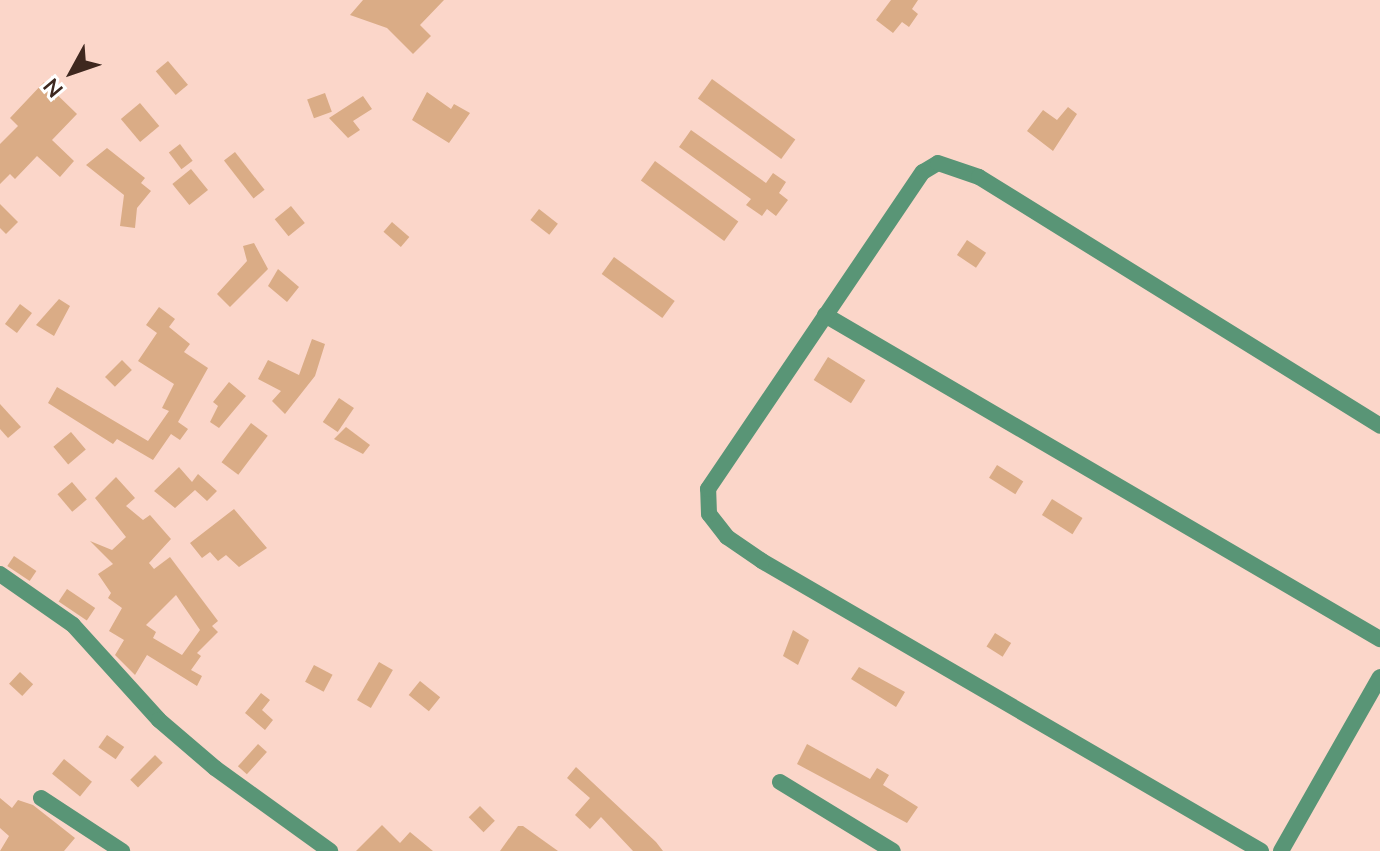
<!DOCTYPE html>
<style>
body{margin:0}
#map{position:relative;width:1380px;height:851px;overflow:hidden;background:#fbd6c9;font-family:"Nunito Sans",sans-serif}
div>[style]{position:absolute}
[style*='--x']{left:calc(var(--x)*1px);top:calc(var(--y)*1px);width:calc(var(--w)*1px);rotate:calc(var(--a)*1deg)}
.building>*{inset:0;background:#daac86;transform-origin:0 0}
.street>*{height:16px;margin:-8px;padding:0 8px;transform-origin:8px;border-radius:8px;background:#599576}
span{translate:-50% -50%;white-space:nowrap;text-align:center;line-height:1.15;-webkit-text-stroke:6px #fff;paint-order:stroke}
.north{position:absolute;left:32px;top:32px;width:80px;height:80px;-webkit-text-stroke:6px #fff;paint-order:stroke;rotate:230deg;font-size:22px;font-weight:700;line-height:32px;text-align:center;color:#3e281f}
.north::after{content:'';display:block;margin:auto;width:28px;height:36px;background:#3e281f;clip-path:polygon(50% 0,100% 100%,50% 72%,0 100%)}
</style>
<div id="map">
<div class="building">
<i style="clip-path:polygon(363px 0,444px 0,420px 25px,431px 36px,413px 54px,387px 28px,350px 15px)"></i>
<i style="clip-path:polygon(891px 0,918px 0,912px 9px,918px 14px,909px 27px,902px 22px,893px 33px,876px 20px)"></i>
<i style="left:168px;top:61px;width:31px;height:16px;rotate:50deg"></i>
<i style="left:712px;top:79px;width:103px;height:24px;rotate:36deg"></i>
<i style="clip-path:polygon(44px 82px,77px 114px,52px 140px,74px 161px,60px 177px,37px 156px,15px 179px,10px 174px,0 184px,0 144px,18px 126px,10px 118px)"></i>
<i style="clip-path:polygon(427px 92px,451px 109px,454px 104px,470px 113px,449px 143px,412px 120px)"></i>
<i style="left:325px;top:93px;width:20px;height:19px;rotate:70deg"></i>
<i style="clip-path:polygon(363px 96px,372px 109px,353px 121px,360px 130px,348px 138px,329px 118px)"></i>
<i style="left:140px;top:103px;width:30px;height:25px;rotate:50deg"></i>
<i style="clip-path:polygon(1068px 107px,1077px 114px,1053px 151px,1027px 131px,1043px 110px,1057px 120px)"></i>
<i style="clip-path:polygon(691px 130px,766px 183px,773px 173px,786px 182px,779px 193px,788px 200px,776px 216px,767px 209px,762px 216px,746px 205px,751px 199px,679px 147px)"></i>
<i style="left:180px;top:144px;width:21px;height:14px;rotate:53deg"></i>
<i style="clip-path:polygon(107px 148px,145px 178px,141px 183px,151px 191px,137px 208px,135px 228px,120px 226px,124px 195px,86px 165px)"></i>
<i style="left:235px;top:152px;width:48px;height:14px;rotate:52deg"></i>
<i style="left:655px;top:161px;width:103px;height:24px;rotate:36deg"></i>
<i style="left:191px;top:169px;width:27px;height:24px;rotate:51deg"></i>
<i style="clip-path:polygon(0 204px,18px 222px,6px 234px,0 228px)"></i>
<i style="left:291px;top:206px;width:22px;height:21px;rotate:51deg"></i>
<i style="left:539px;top:209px;width:24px;height:14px;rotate:38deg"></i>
<i style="left:392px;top:222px;width:23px;height:13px;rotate:41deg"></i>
<i style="left:967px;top:240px;width:23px;height:18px;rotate:34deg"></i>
<i style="clip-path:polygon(254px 243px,268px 269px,230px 307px,217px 294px,247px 261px,243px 246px)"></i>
<i style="left:614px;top:257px;width:75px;height:21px;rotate:36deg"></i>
<i style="clip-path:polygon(278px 269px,299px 287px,287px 302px,268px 286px)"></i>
<i style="clip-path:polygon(59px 299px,70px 306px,54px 336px,36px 325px)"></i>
<i style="left:20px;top:304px;width:15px;height:25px;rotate:37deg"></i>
<i style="clip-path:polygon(159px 307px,175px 319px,169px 327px,190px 344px,184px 352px,208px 368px,178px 422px,188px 429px,180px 440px,171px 434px,153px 460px,117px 439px,113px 444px,48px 403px,57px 387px,148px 441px,169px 411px,162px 408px,174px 384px,138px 361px,157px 333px,146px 325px)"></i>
<i style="clip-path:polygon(312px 339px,325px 344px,315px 376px,285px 414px,272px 401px,281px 391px,258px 379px,268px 360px,299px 375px)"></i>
<i style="left:828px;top:357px;width:44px;height:27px;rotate:32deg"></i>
<i style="left:122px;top:360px;width:14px;height:24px;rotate:45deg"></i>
<i style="clip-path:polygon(229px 382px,246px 396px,219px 428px,210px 422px,218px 406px,213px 402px)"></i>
<i style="left:339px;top:398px;width:18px;height:29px;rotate:34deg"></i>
<i style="clip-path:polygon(0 404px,21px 427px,8px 438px,0 429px)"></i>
<i style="left:251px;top:423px;width:21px;height:49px;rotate:37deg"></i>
<i style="clip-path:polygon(346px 427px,370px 445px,363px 454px,334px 439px)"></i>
<i style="left:71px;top:432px;width:23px;height:23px;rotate:50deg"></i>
<i style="left:997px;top:465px;width:31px;height:15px;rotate:32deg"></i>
<i style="clip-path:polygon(179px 467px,192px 482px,198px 474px,217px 491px,207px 501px,195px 490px,175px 508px,154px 491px)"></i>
<i style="clip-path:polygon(evenodd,116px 477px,135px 498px,126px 506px,143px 520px,150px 515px,171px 539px,149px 563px,154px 569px,170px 557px,218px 621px,212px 626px,218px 632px,197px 653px,201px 656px,191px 670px,202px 676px,197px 686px,147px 655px,135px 675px,115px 655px,124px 640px,109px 631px,122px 608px,108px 598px,111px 593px,98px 574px,113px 564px,90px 541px,112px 550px,126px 537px,95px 498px,116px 477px,176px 595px,200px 630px,182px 655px,153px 638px,156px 632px,146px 625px,176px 595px)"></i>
<i style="left:72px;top:482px;width:23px;height:19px;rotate:50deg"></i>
<i style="left:1052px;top:499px;width:36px;height:19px;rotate:32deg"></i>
<i style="clip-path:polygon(234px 509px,267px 548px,239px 567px,226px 555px,218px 561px,210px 552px,202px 558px,190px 543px)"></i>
<i style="left:14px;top:556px;width:27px;height:12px;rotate:34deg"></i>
<i style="left:67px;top:589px;width:34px;height:15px;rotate:34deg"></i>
<i style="clip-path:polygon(793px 630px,809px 640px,798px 665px,783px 656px)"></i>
<i style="left:995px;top:633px;width:19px;height:16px;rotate:32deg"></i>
<i style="left:379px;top:662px;width:16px;height:44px;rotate:30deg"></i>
<i style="left:314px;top:665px;width:21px;height:19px;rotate:28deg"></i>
<i style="clip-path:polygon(859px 667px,905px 692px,896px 707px,851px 679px)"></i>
<i style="left:20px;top:672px;width:18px;height:16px;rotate:43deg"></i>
<i style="left:420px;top:681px;width:26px;height:18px;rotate:39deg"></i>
<i style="clip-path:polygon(261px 693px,270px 700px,262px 710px,273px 720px,265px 730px,245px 713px)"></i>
<i style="left:107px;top:735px;width:21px;height:15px;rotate:35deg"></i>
<i style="left:258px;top:744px;width:12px;height:30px;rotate:42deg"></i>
<i style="clip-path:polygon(807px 744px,870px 779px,877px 768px,889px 775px,883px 785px,918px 807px,907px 823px,797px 764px)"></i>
<i style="left:155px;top:755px;width:11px;height:35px;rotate:45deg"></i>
<i style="left:64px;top:759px;width:36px;height:19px;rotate:39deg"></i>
<i style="clip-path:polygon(576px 767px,656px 842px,663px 851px,633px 851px,601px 817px,590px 829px,575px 815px,590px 798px,567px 778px)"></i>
<i style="clip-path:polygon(0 798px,12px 808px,18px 800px,33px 805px,75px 838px,64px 851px,0 851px,9px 836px,0 828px)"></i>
<i style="left:480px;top:806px;width:21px;height:16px;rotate:45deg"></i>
<i style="clip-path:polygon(382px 825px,400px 843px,410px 832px,433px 851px,356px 851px)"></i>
<i style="clip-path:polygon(518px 826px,523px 826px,558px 851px,500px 851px)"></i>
</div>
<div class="street">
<i style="--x:825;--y:315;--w:643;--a:30.28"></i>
<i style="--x:0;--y:574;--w:89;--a:34.9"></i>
<i style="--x:73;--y:625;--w:128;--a:47.8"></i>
<i style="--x:159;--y:720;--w:74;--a:40.6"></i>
<i style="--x:215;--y:768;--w:142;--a:35.8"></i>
<i style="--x:780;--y:782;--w:132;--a:31.4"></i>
<i style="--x:41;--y:798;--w:97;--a:33.2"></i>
<i style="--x:1261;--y:851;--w:577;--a:-149.84"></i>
<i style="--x:762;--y:561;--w:42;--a:-145.6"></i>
<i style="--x:727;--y:537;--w:29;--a:-128"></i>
<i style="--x:709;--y:514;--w:25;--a:-92"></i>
<i style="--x:708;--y:489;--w:383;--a:-55.9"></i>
<i style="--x:923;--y:172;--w:17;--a:-31"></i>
<i style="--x:938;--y:163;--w:43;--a:18.9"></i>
<i style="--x:979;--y:177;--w:472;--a:31.8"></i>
<i style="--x:1281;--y:851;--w:200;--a:-60.4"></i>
</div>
<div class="north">N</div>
</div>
